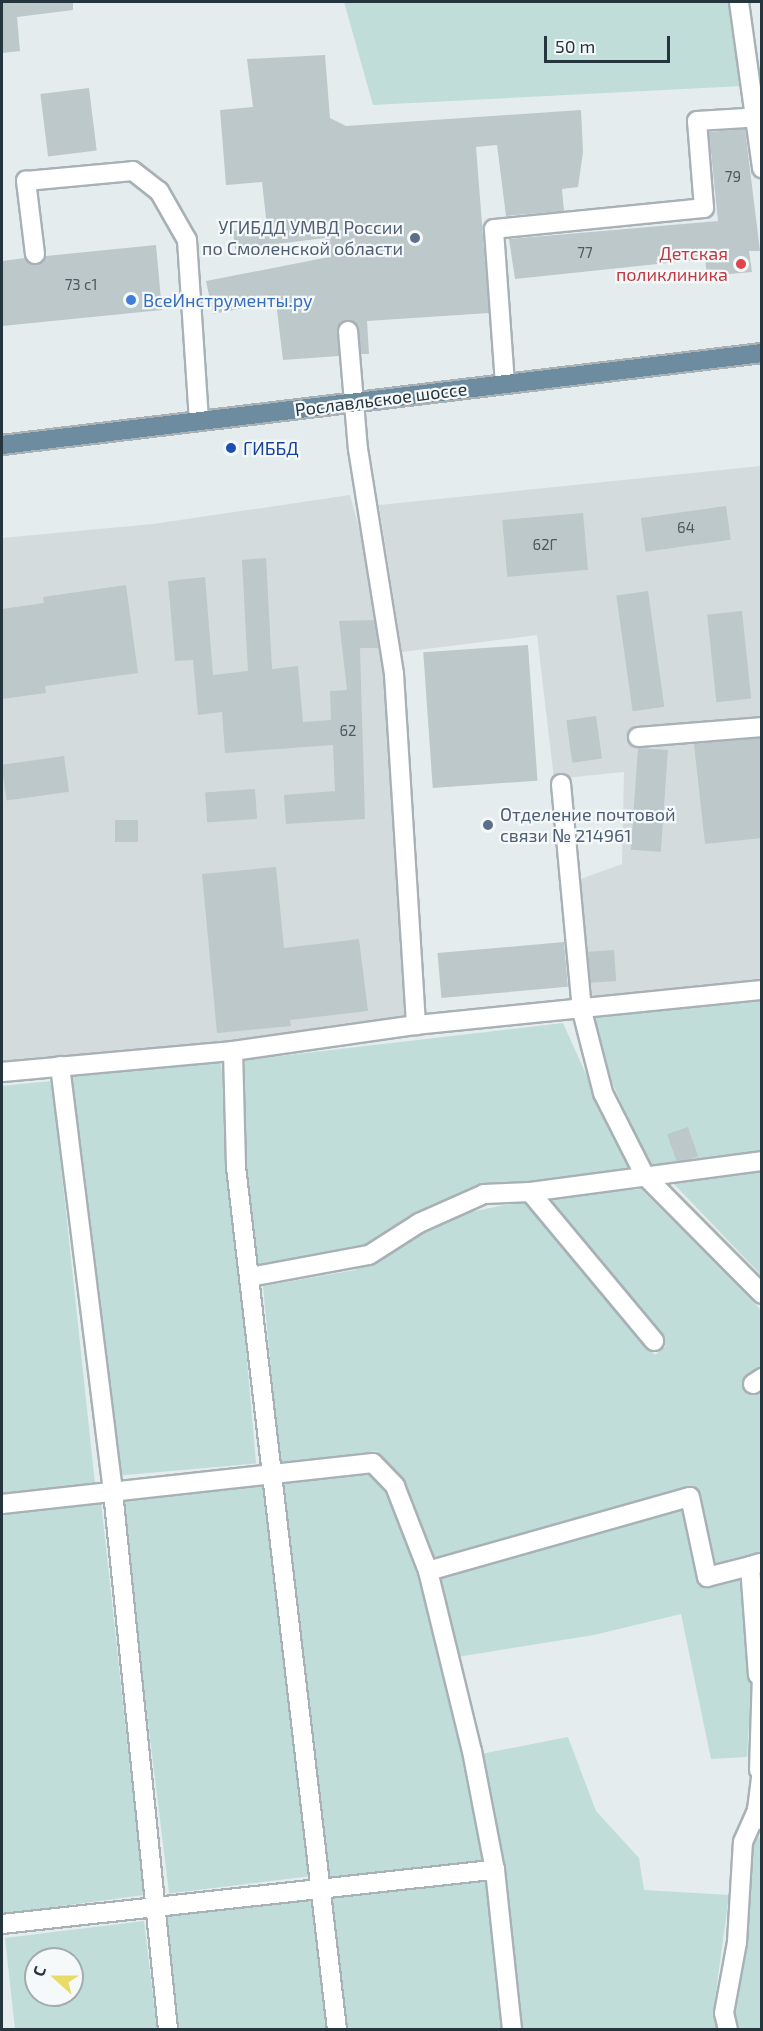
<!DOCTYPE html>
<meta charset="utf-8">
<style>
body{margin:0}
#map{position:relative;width:763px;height:2031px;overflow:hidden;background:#e5eced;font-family:"Exo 2",sans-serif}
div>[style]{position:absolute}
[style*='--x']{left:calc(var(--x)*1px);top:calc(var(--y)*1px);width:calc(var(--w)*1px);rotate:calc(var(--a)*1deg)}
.built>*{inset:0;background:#d3dbdd}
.green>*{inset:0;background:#c0ddda;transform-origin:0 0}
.building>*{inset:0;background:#bdc8cb;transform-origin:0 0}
.roads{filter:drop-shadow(2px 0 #a8b1b5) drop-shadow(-2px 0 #a8b1b5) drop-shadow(0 2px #a8b1b5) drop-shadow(0 -2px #a8b1b5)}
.minor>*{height:18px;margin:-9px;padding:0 9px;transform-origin:9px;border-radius:9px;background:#fff}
.major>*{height:18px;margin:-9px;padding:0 9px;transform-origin:9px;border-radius:9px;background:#6d8ca0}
.dots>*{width:16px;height:16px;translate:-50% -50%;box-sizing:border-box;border:3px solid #f6f9fa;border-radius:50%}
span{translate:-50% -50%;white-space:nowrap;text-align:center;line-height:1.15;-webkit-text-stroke:4.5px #f6f9fa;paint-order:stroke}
.number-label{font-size:15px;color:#4b5a61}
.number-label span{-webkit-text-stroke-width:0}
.service-label{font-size:18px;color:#4e5e75}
.right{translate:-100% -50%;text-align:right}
.left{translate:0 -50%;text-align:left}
.health-label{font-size:18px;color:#be3a42}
.shop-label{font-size:18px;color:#366cbe}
.street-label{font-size:18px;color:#25353e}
.transit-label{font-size:18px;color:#164399}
.frame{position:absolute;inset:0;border:3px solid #25353e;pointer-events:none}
.north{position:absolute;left:24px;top:1947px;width:60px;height:60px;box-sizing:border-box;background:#f6f9fa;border:2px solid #a2abaf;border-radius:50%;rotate:291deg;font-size:16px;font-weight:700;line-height:24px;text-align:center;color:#25353e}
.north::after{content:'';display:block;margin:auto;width:21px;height:27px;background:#e9db68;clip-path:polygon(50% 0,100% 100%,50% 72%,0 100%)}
.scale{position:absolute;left:544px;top:36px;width:126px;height:27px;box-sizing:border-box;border:3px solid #25353e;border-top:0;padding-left:8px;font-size:18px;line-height:21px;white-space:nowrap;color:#25353e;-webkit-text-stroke:4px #f6f9fa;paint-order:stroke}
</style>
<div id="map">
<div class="built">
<i style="clip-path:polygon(761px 466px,761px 981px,587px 1001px,578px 880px,622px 864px,624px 772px,554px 779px,537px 635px,402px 652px,379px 505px)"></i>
<i style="clip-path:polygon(350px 495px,375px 587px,388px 664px,408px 1017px,209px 1043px,2px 1062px,2px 538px,153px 524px)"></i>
</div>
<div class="green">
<i style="clip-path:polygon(344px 2px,733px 2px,742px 86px,373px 105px)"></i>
<i style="clip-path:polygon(761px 994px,761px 1153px,650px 1167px,584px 1020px)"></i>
<i style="clip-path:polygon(563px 1023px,629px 1170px,485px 1186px,413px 1213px,371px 1243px,257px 1268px,243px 1167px,245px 1060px)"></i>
<i style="left:221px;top:1063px;width:402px;height:154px;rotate:85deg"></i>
<i style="clip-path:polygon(52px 1081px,95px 1484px,2px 1493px,2px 1086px)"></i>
<i style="clip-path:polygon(761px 1172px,762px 1172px,761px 1275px,673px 1183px)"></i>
<i style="clip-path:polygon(641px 1189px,761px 1310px,761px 1554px,714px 1567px,697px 1488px,432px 1560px,405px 1480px,377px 1451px,280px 1464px,263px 1286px,355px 1270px,446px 1217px,525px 1201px,655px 1355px,666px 1346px,544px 1198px)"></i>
<i style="clip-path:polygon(372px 1472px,388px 1494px,417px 1575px,465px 1753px,483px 1865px,326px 1879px,281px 1478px)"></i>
<i style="left:271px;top:1476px;width:402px;height:152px;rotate:83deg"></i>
<i style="clip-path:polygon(101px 1502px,144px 1895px,2px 1914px,2px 1514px)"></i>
<i style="clip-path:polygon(683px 1506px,698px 1586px,744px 1576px,752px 1675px,747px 1757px,711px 1759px,681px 1614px,594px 1635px,457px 1657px,438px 1577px)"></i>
<i style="clip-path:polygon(568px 1737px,596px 1811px,639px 1858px,644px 1890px,729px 1895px,714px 2007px,720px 2029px,522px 2029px,506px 1869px,481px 1754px)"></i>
<i style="clip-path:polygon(755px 1826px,762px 1844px,761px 2029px,735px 2029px,731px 2013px,749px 1845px)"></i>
<i style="left:490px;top:1880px;width:150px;height:162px;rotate:84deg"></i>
<i style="clip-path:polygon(313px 1898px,327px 2029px,175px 2029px,159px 1915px)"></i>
<i style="clip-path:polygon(evenodd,144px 1921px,157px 2029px,15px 2029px,5px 1938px,144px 1921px,36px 1959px,72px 1959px,72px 1995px,36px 1995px,36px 1959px)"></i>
</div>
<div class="building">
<i style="clip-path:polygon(2px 2px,73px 2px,73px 10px,17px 17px,20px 51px,2px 53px)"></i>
<i style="clip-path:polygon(325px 55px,330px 118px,346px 126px,581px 110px,583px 152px,578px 187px,562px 189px,564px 211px,506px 216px,497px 145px,476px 147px,489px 313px,367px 321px,369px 354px,361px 354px,358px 325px,346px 320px,338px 327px,339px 356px,283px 360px,276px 302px,213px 314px,206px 281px,329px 257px,325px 238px,235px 249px,233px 231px,267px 227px,262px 182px,226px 185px,220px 110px,253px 107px,247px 59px)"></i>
<i style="left:89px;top:88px;width:63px;height:49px;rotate:83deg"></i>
<i style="clip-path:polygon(745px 129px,760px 251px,749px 251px,752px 272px,707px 276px,705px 259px,515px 279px,509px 239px,718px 221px,709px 132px)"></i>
<i style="clip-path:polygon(156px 245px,162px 310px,2px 326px,2px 261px,25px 258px,36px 265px,46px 256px)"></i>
<i style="left:726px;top:506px;width:34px;height:86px;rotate:82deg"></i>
<i style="left:583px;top:513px;width:57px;height:81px;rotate:85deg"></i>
<i style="clip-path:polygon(266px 558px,272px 669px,298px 666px,303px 722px,331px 720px,330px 691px,347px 690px,339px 621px,374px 620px,378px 648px,360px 648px,365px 819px,286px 824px,284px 795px,335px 791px,333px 745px,225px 753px,222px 712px,198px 715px,193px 660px,175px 661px,168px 581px,205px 577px,213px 675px,248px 671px,242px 560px)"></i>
<i style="clip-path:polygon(126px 585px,138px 673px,45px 686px,46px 693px,2px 699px,2px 609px,44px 603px,43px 597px)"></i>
<i style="left:648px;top:591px;width:117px;height:32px;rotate:82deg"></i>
<i style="left:742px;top:611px;width:88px;height:35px;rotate:84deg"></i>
<i style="left:528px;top:645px;width:136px;height:105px;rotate:86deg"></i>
<i style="left:596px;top:716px;width:43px;height:30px;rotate:82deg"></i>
<i style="clip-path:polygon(762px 738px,762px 838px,705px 844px,694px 744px)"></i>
<i style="left:638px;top:748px;width:30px;height:102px;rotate:4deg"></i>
<i style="left:64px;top:756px;width:36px;height:63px;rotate:82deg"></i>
<i style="left:255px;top:789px;width:30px;height:50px;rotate:86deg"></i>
<i style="left:115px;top:820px;width:23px;height:22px"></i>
<i style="clip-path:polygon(276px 867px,284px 948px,359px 939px,368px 1011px,290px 1020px,291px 1026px,217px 1033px,202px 874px)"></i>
<i style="left:564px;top:942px;width:45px;height:127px;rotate:85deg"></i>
<i style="left:614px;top:950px;width:31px;height:26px;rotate:86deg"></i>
<i style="left:688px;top:1127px;width:31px;height:22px;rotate:71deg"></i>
</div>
<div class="roads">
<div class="minor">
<i style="--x:739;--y:2;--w:168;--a:82.1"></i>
<i style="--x:35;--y:254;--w:74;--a:-97"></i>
<i style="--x:26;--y:181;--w:107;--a:-5.3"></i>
<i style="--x:133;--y:171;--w:33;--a:38"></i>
<i style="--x:159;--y:191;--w:56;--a:60.3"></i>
<i style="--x:187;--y:240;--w:180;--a:86.2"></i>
<i style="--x:348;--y:331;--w:118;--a:85.2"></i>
<i style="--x:358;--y:449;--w:228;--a:80.9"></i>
<i style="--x:394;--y:674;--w:352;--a:86.4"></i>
<i style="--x:505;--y:384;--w:155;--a:-94.1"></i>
<i style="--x:494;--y:229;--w:211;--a:-5.7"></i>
<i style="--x:704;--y:208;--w:87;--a:-94.6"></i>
<i style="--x:697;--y:121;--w:65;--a:-3.5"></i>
<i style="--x:638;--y:737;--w:124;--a:-4.6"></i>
<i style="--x:561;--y:784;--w:228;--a:84.7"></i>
<i style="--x:582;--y:1011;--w:85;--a:75.6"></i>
<i style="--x:603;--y:1093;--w:93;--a:63.2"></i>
<i style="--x:645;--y:1176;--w:166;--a:45.2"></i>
<i style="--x:233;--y:1051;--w:185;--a:-8.1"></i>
<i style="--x:416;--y:1025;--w:348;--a:-5.8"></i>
<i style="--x:60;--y:1066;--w:429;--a:82.9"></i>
<i style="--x:113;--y:1492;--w:541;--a:84.16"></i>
<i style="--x:2;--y:1072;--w:232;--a:-5.2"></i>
<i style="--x:233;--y:1051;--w:116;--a:88.5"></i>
<i style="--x:236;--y:1167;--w:869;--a:83.32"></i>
<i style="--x:530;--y:1192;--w:194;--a:50.2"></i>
<i style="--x:250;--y:1277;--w:121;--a:-10.5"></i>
<i style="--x:369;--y:1255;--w:59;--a:-32.6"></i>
<i style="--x:419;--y:1223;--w:71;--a:-24"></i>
<i style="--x:484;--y:1194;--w:46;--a:-2.5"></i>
<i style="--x:530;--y:1192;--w:234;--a:-7.6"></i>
<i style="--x:753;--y:1384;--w:11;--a:-34"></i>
<i style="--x:2;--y:1504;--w:373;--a:-6.3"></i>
<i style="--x:373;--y:1463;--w:32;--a:46"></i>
<i style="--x:395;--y:1486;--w:91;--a:68.8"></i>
<i style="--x:428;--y:1571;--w:185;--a:76.3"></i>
<i style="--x:472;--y:1751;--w:121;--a:79.1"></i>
<i style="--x:495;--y:1870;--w:161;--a:83.9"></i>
<i style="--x:428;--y:1571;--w:272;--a:-15.8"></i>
<i style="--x:690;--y:1497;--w:82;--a:78"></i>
<i style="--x:707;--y:1577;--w:44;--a:-14.3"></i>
<i style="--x:758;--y:1675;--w:109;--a:-94.2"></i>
<i style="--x:750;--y:1566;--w:10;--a:-17"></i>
<i style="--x:759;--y:1770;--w:96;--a:-88.2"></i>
<i style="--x:761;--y:1820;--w:11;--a:-112"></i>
<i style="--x:757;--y:1810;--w:40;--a:-82.9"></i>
<i style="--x:2;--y:1924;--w:496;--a:-6.3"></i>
<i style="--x:728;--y:2030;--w:17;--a:-103"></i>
<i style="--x:724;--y:2013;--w:72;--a:-79.6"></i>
<i style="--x:737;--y:1942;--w:100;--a:-86.6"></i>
<i style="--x:743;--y:1842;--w:35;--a:-66"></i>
</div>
<div class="major">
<i style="--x:2;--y:445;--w:766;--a:-6.9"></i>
</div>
</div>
<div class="dots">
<i style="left:415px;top:238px;background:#5c6f8a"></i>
<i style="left:741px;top:264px;background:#e0444e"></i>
<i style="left:131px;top:300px;background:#3f7fe0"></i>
<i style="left:231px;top:448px;background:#1a4fb4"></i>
<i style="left:488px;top:825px;background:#5c6f8a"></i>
</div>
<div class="number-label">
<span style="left:733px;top:177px">79</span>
<span style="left:585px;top:253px">77</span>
<span style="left:81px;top:285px">73 с1</span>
<span style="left:686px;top:528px">64</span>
<span style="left:545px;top:545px">62Г</span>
<span style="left:348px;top:731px">62</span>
</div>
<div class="service-label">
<span class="right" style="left:403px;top:238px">УГИБДД УМВД России<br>по Смоленской области</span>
<span class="left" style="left:500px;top:825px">Отделение почтовой<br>связи № 214961</span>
</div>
<div class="health-label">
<span class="right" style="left:728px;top:264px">Детская<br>поликлиника</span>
</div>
<div class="shop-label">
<span class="left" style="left:143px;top:300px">ВсеИнструменты.ру</span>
</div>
<div class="street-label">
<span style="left:381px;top:399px;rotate:-7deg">Рославльское шоссе</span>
</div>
<div class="transit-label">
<span class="left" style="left:243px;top:448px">ГИББД</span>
</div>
<div class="frame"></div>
<div class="north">С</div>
<div class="scale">50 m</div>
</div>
